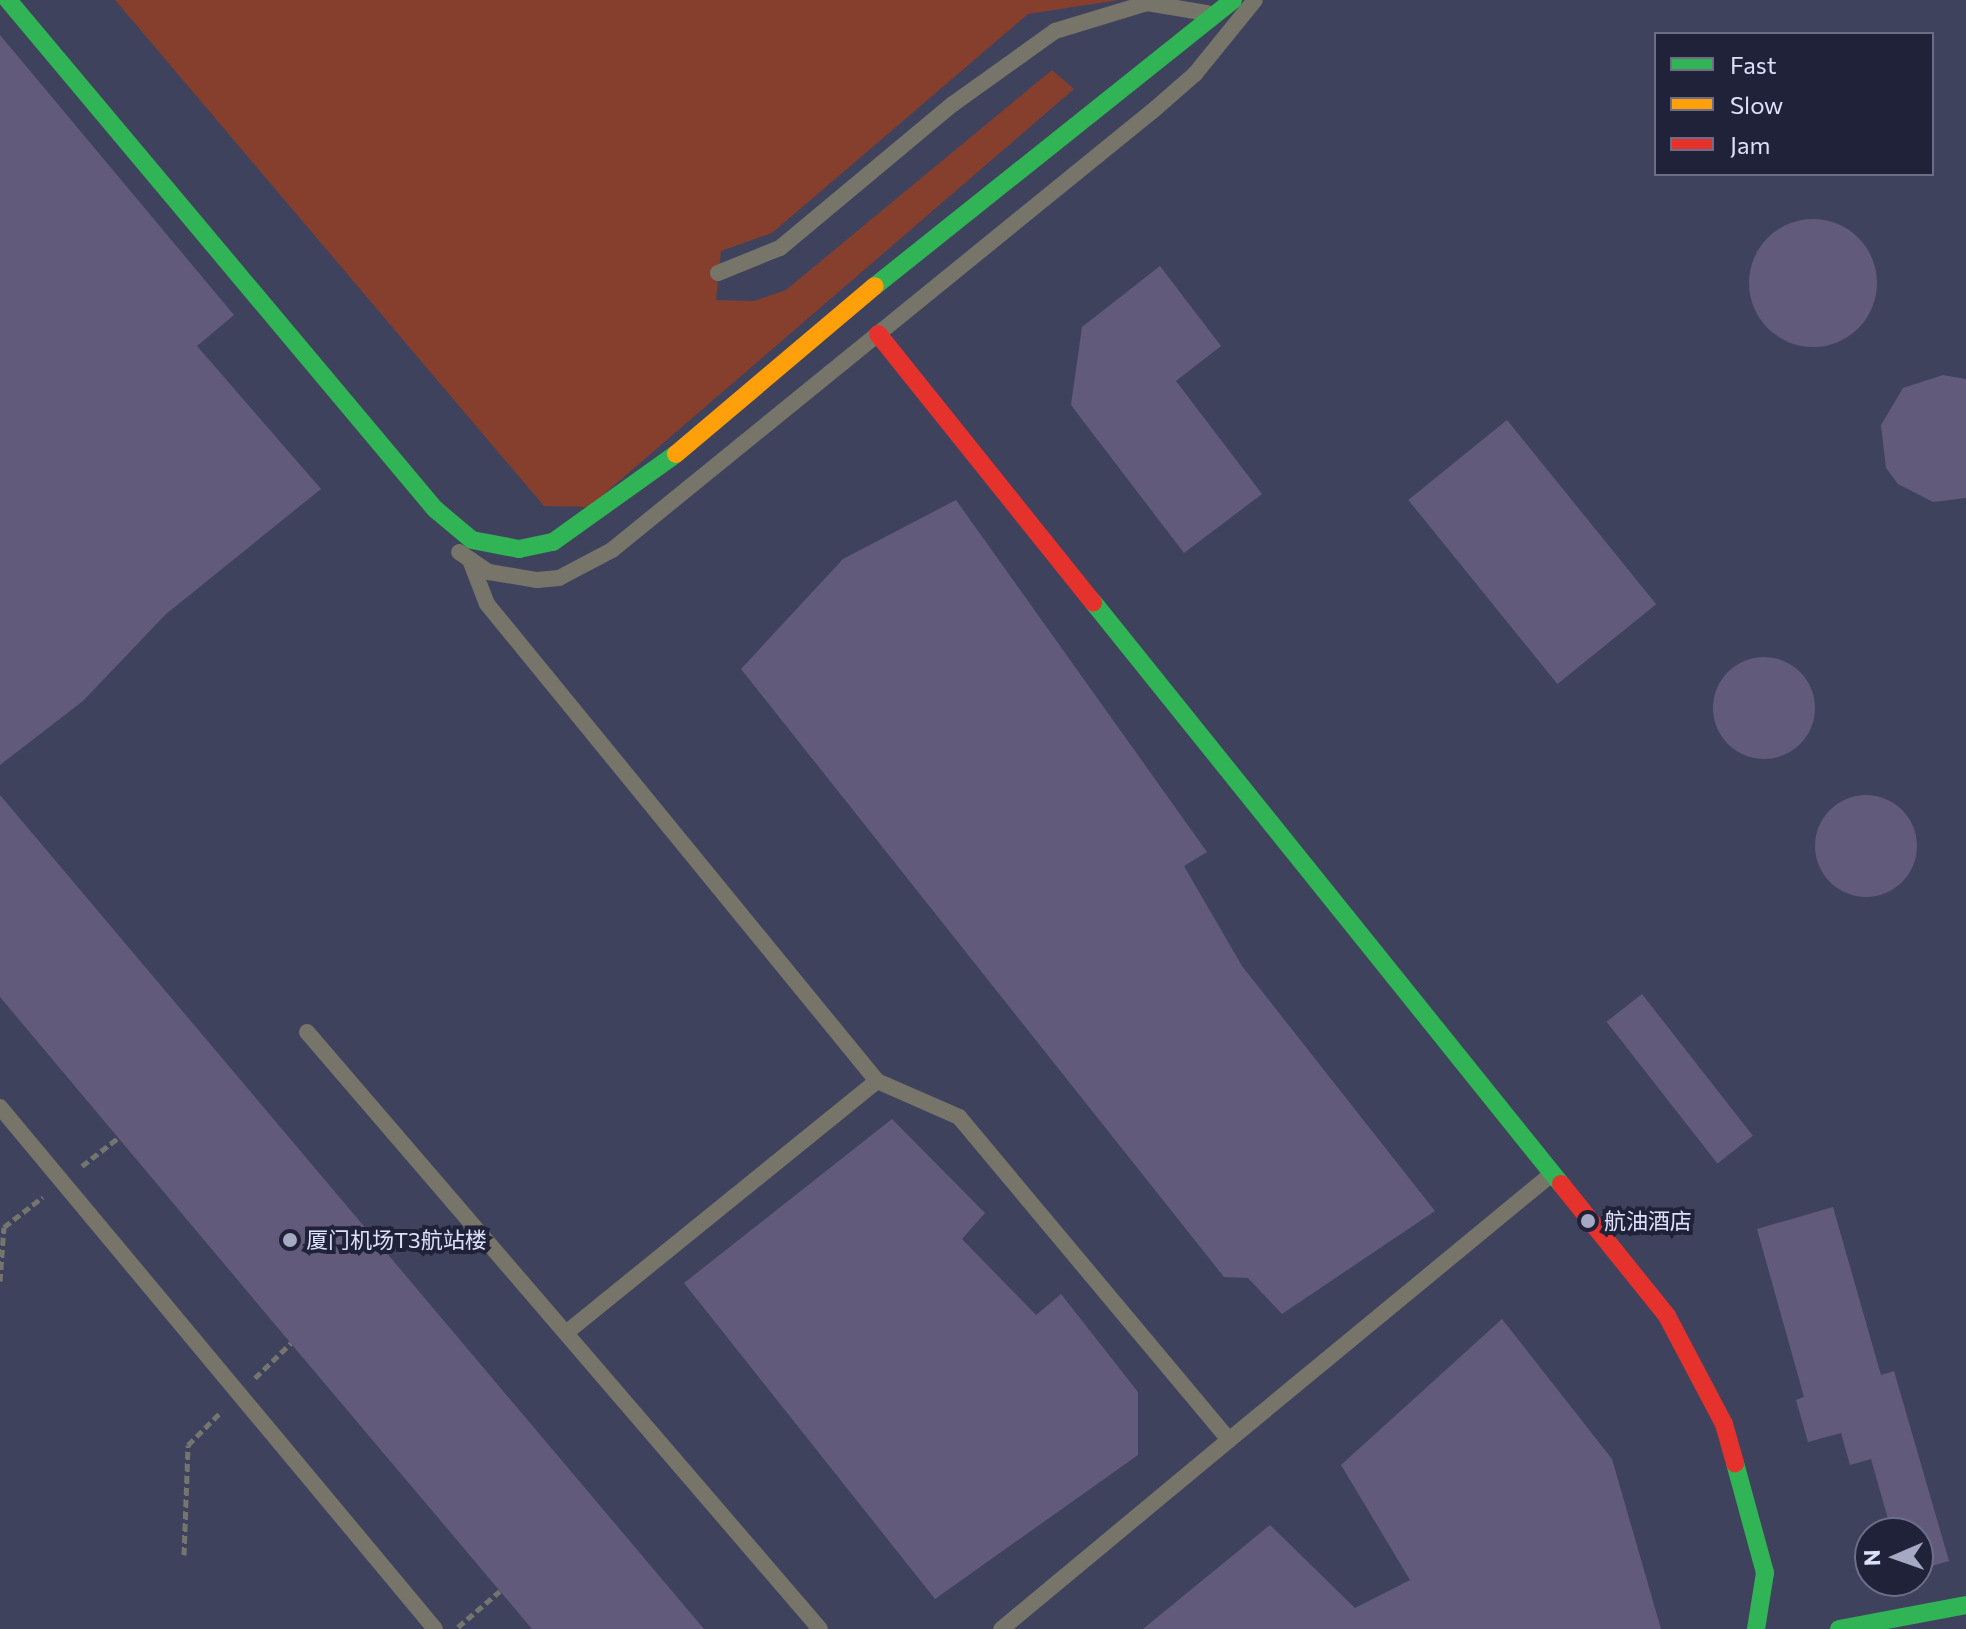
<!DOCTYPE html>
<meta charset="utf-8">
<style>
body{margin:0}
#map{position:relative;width:1966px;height:1629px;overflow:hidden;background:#3f425d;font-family:Commissioner,"Noto Sans SC",sans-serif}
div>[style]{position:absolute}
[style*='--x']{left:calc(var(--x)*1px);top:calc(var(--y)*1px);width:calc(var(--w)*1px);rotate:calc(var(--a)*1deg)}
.green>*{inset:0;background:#863f2d}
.building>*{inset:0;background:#615a7b;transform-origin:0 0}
.round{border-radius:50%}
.path>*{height:5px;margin-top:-2.5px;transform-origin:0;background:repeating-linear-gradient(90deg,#757570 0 8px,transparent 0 12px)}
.lane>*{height:16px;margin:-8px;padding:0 8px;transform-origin:8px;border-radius:8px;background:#777569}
.fast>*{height:18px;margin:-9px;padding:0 9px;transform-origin:9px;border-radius:9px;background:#30b455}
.slow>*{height:18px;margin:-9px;padding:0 9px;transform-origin:9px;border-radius:9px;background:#ff9f0a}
.jam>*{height:18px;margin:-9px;padding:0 9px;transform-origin:9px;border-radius:9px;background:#e5322d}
.dots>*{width:22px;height:22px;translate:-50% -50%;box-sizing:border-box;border:4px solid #1f2239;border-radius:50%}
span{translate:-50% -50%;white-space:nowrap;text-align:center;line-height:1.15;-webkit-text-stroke:8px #1f2239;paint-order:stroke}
.poi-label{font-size:22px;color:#dce0fa}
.left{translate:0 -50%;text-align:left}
.legend{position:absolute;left:1654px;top:32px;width:280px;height:144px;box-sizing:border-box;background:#1f2239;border:2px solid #6b6e86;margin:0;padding:10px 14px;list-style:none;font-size:24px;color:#dce0fa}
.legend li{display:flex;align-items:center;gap:16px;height:40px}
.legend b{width:40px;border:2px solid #6b6e86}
.north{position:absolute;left:1854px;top:1517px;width:80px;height:80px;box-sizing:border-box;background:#1f2239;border:2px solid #6b6e86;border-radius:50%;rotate:268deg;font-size:22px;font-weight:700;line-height:32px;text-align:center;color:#dce0fa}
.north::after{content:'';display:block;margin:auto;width:28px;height:36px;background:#a5a9c3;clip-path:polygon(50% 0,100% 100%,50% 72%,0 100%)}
</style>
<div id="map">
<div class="green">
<i style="clip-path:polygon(115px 0,1119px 0,1028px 14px,772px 233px,721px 251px,716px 300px,754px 301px,786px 290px,1052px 70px,1074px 89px,589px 507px,544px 506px)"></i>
</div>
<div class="building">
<i style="clip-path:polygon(0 35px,234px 315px,197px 346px,321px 489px,166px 614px,83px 701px,0 765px)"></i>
<i class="round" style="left:1749px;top:219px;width:128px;height:128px"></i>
<i style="clip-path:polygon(1160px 266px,1221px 346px,1176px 381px,1262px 494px,1184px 553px,1071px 405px,1082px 327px)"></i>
<i style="clip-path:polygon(1943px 375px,1966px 379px,1966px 498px,1933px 502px,1898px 484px,1886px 468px,1881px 425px,1903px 388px)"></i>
<i style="left:1507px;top:420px;width:237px;height:127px;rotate:51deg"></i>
<i style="clip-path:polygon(956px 500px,1207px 852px,1184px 866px,1242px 966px,1435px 1211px,1282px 1314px,1248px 1278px,1224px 1277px,741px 669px,843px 559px)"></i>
<i class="round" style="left:1713px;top:657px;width:102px;height:102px"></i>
<i class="round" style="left:1815px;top:795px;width:102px;height:102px"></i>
<i style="clip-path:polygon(0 795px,704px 1629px,532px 1629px,304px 1359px,0 997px)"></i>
<i style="left:1642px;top:994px;width:180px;height:45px;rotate:52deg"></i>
<i style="clip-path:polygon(892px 1119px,985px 1213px,962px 1239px,1036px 1315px,1061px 1294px,1138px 1392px,1138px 1455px,935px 1599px,684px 1283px)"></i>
<i style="clip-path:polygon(1833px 1207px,1881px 1375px,1894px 1371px,1949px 1561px,1918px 1570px,1918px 1533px,1892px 1533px,1871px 1459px,1850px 1465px,1841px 1433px,1808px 1442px,1796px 1400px,1804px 1397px,1757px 1229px)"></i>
<i style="clip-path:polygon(1502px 1319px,1612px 1459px,1661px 1629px,1143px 1629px,1270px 1525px,1355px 1608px,1410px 1580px,1341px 1465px)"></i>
</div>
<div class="path">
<i style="--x:82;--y:1166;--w:46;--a:-37.9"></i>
<i style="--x:0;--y:1281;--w:54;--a:-85.8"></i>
<i style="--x:4;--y:1227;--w:49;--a:-37.6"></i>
<i style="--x:255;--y:1378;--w:50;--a:-44.2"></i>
<i style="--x:184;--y:1555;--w:110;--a:-87.9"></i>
<i style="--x:188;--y:1445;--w:48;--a:-45"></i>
<i style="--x:458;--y:1627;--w:55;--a:-40.6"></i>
</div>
<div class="lane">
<i style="--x:718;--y:273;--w:67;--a:-22"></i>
<i style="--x:780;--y:248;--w:225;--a:-39.8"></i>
<i style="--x:953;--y:104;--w:125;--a:-35.6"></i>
<i style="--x:1055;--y:31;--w:96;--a:-16.9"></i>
<i style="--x:1147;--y:3;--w:61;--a:9.5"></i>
<i style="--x:459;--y:552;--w:36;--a:34"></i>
<i style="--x:489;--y:572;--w:49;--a:9.5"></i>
<i style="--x:537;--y:580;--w:22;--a:-5"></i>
<i style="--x:559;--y:578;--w:60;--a:-27.8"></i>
<i style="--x:612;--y:550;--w:701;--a:-39.09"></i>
<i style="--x:1156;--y:108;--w:52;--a:-41.1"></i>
<i style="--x:1195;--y:74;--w:95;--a:-51"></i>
<i style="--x:470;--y:560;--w:47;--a:68.9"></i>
<i style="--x:487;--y:604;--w:616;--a:50.73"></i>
<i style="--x:877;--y:1081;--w:399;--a:141"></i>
<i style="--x:307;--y:1032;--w:787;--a:49.33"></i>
<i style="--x:877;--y:1081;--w:90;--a:23.7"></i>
<i style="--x:959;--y:1117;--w:421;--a:50.1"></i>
<i style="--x:1229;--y:1440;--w:296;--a:140.3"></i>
<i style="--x:0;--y:1107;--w:679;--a:50.19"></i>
<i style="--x:1229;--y:1440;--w:417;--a:-39.5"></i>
</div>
<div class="fast">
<i style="--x:8;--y:0;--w:664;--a:50.01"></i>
<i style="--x:435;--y:509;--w:48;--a:40"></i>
<i style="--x:472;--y:540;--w:48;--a:10.8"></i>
<i style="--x:519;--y:549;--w:35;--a:-12"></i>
<i style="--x:553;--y:542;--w:151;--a:-35.6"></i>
<i style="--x:875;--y:286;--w:458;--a:-38.6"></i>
<i style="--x:1093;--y:602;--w:747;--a:51.2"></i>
<i style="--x:1735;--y:1463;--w:114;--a:74.7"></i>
<i style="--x:1765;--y:1573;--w:57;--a:99.1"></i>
<i style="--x:1839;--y:1629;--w:129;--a:-10.7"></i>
</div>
<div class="slow">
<i style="--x:676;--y:454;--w:260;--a:-40.2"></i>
</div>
<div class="jam">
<i style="--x:878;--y:334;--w:344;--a:51.3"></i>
<i style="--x:1561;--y:1184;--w:169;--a:51.2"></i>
<i style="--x:1667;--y:1316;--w:122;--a:62.2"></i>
<i style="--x:1724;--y:1424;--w:41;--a:74.2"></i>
</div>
<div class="dots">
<i style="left:1588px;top:1221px;background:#a5a9c3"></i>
<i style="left:290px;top:1240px;background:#a5a9c3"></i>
</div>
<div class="poi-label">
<span class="left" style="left:1604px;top:1221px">航油酒店</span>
<span class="left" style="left:306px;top:1240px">厦门机场T3航站楼</span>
</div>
<ul class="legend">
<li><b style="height:10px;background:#30b455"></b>Fast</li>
<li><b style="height:10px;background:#ff9f0a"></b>Slow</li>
<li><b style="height:10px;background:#e5322d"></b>Jam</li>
</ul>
<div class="north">N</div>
</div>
